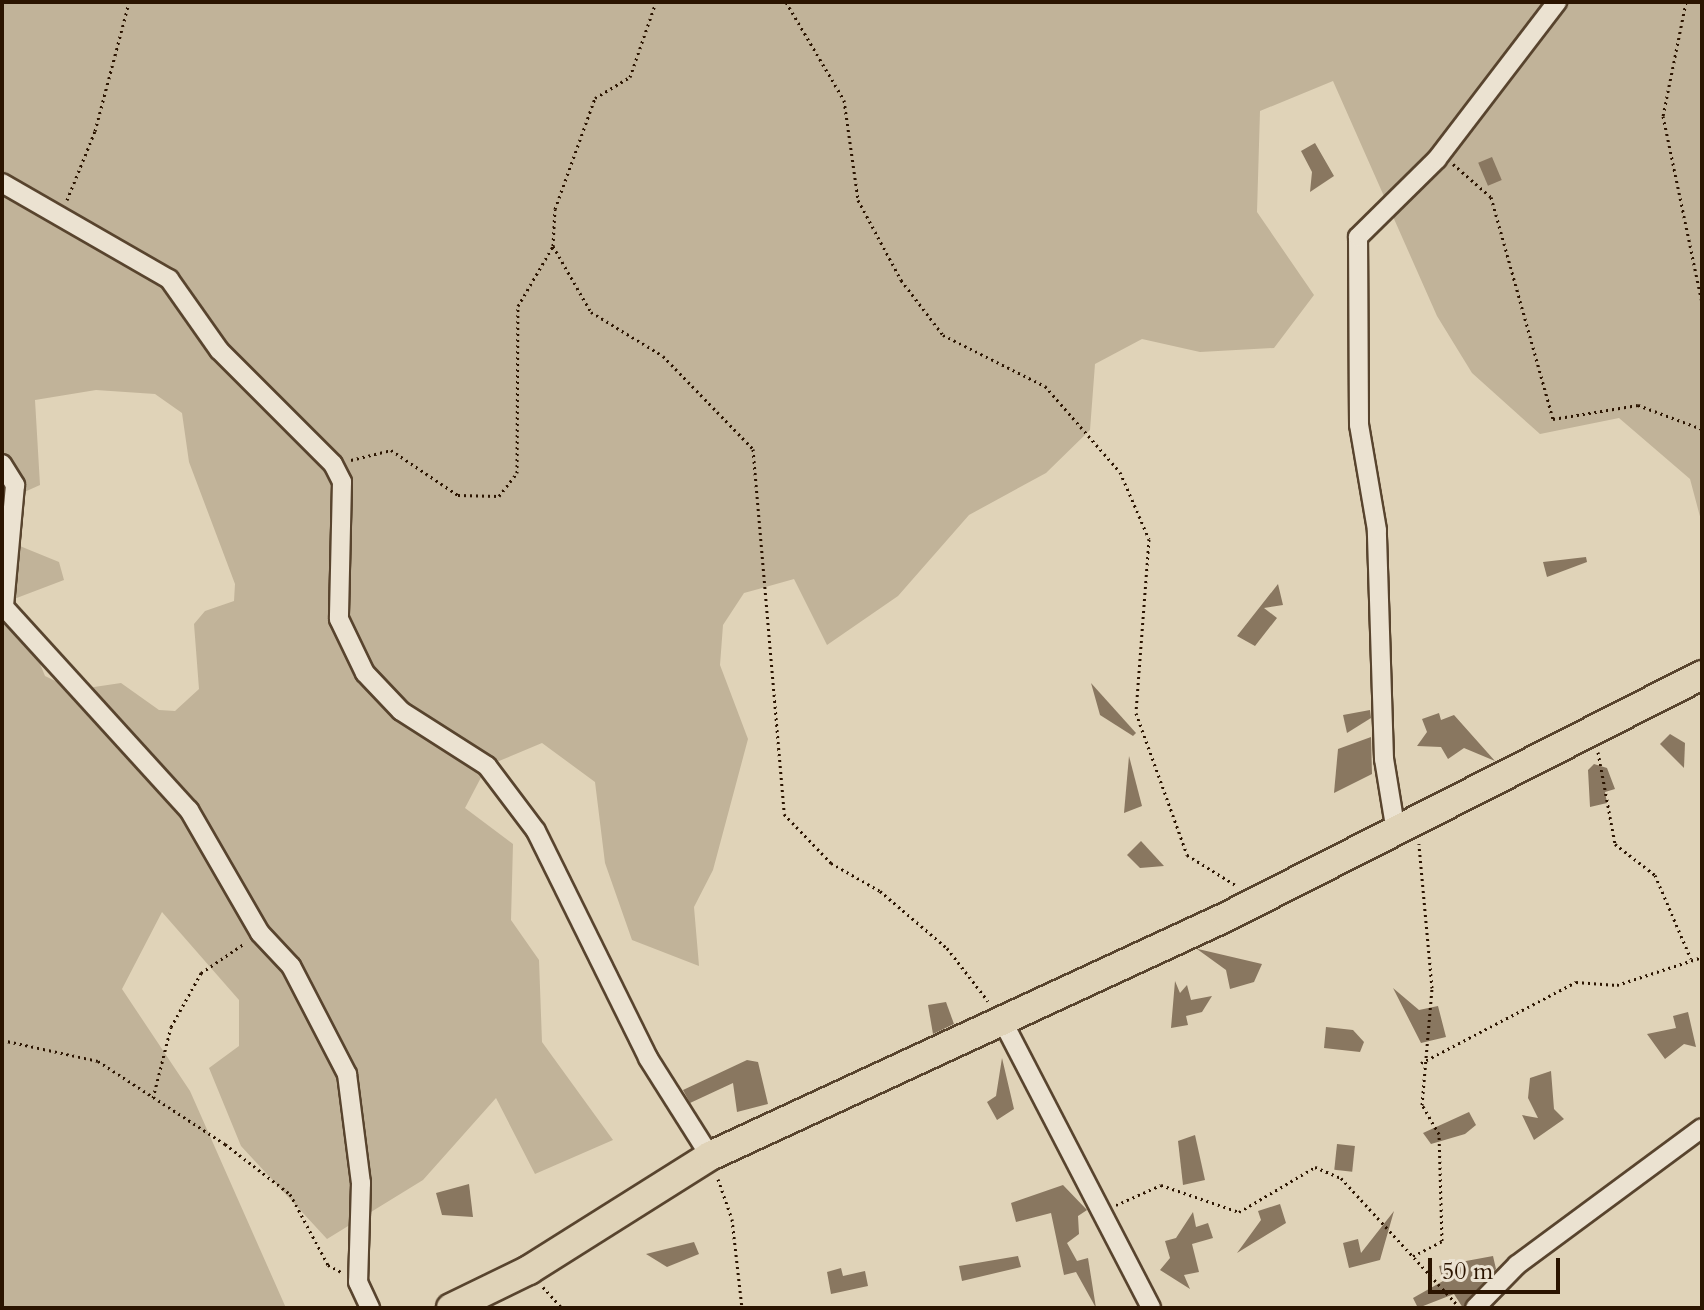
<!DOCTYPE html>
<style>
body{margin:0}
#map{position:relative;width:1704px;height:1310px;overflow:hidden;background:#e0d3b8;font-family:Cardo,serif}
div>[style]{position:absolute}
[style*='--x']{left:calc(var(--x)*1px);top:calc(var(--y)*1px);width:calc(var(--w)*1px);rotate:calc(var(--a)*1deg)}
.green>*{inset:0;background:#c1b399}
.building>*{inset:0;background:#897760;transform-origin:0 0}
.path>*{height:3px;margin-top:-1.5px;transform-origin:0;background:repeating-linear-gradient(90deg,#2b1400 0 2px,transparent 0 6px)}
.roads{filter:drop-shadow(2px 0 #58442e) drop-shadow(-2px 0 #58442e) drop-shadow(0 2px #58442e) drop-shadow(0 -2px #58442e)}
.minor>*{height:18px;margin:-9px;padding:0 9px;transform-origin:9px;border-radius:9px;background:#ebe2d1}
.primary>*{height:28px;margin:-14px;padding:0 14px;transform-origin:14px;border-radius:14px;background:#e0d3b8}
span{translate:-50% -50%;white-space:nowrap;text-align:center;line-height:1.15;-webkit-text-stroke:6px #ebe2d1;paint-order:stroke}
.frame{position:absolute;inset:0;border:4px solid #2b1400;pointer-events:none}
.scale{position:absolute;left:1428px;top:1258px;width:132px;height:36px;box-sizing:border-box;border:4px solid #2b1400;border-top:0;padding-left:10px;font-size:24px;line-height:28px;white-space:nowrap;color:#2b1400;-webkit-text-stroke:6px #ebe2d1;paint-order:stroke}
</style>
<div id="map">
<div class="green">
<i style="clip-path:polygon(evenodd,2px 2px,1702px 2px,1702px 524px,1690px 479px,1619px 418px,1540px 434px,1472px 373px,1437px 316px,1333px 81px,1260px 111px,1257px 212px,1314px 295px,1274px 348px,1200px 352px,1142px 339px,1095px 364px,1090px 430px,1046px 473px,969px 515px,898px 596px,827px 645px,794px 579px,744px 593px,723px 625px,720px 665px,748px 739px,713px 870px,694px 907px,699px 966px,632px 940px,605px 863px,595px 782px,542px 743px,487px 766px,465px 808px,513px 844px,511px 920px,539px 960px,542px 1042px,613px 1140px,535px 1174px,496px 1098px,423px 1180px,327px 1239px,241px 1146px,209px 1068px,239px 1046px,239px 1000px,162px 912px,122px 989px,190px 1091px,286px 1308px,2px 1308px,2px 2px,96px 390px,155px 394px,182px 413px,189px 462px,235px 584px,234px 601px,205px 611px,194px 624px,199px 689px,175px 711px,159px 710px,121px 683px,74px 690px,45px 676px,14px 599px,64px 580px,59px 562px,10px 542px,11px 498px,40px 485px,35px 400px,96px 390px)"></i>
</div>
<div class="building">
<i style="clip-path:polygon(1315px 143px,1334px 176px,1310px 192px,1312px 172px,1301px 151px)"></i>
<i style="left:1492px;top:157px;width:25px;height:15px;rotate:67deg"></i>
<i style="clip-path:polygon(1586px 557px,1587px 562px,1547px 577px,1543px 562px)"></i>
<i style="clip-path:polygon(1278px 584px,1283px 605px,1264px 608px,1277px 618px,1255px 646px,1237px 636px)"></i>
<i style="clip-path:polygon(1091px 683px,1136px 733px,1133px 736px,1100px 715px)"></i>
<i style="clip-path:polygon(1370px 710px,1371px 718px,1347px 733px,1343px 715px)"></i>
<i style="clip-path:polygon(1439px 713px,1441px 720px,1454px 715px,1495px 761px,1464px 748px,1448px 759px,1441px 747px,1417px 746px,1427px 732px,1422px 719px)"></i>
<i style="clip-path:polygon(1670px 734px,1685px 743px,1684px 768px,1660px 744px)"></i>
<i style="clip-path:polygon(1371px 737px,1372px 774px,1334px 793px,1338px 749px)"></i>
<i style="clip-path:polygon(1129px 756px,1142px 806px,1124px 813px)"></i>
<i style="clip-path:polygon(1594px 764px,1607px 768px,1615px 789px,1605px 792px,1607px 803px,1590px 807px,1588px 770px)"></i>
<i style="clip-path:polygon(1141px 841px,1164px 866px,1140px 868px,1127px 855px)"></i>
<i style="clip-path:polygon(1197px 949px,1198px 949px,1262px 964px,1254px 982px,1230px 989px,1226px 970px)"></i>
<i style="clip-path:polygon(1175px 981px,1180px 993px,1187px 985px,1191px 1000px,1212px 996px,1202px 1012px,1186px 1016px,1188px 1025px,1171px 1028px)"></i>
<i style="clip-path:polygon(1393px 988px,1419px 1010px,1438px 1006px,1446px 1037px,1421px 1043px)"></i>
<i style="clip-path:polygon(946px 1002px,954px 1024px,933px 1034px,928px 1005px)"></i>
<i style="clip-path:polygon(1688px 1012px,1696px 1047px,1684px 1044px,1665px 1059px,1647px 1034px,1676px 1028px,1673px 1016px)"></i>
<i style="clip-path:polygon(1326px 1027px,1353px 1030px,1364px 1042px,1360px 1052px,1324px 1048px)"></i>
<i style="clip-path:polygon(1002px 1058px,1014px 1109px,997px 1120px,987px 1102px,996px 1096px)"></i>
<i style="clip-path:polygon(747px 1060px,758px 1062px,768px 1104px,737px 1112px,733px 1083px,690px 1103px,683px 1090px)"></i>
<i style="clip-path:polygon(1551px 1071px,1554px 1109px,1564px 1119px,1534px 1140px,1522px 1115px,1538px 1118px,1528px 1098px,1530px 1078px)"></i>
<i style="clip-path:polygon(1469px 1112px,1476px 1125px,1465px 1134px,1431px 1144px,1423px 1133px)"></i>
<i style="clip-path:polygon(1195px 1135px,1205px 1180px,1183px 1185px,1178px 1141px)"></i>
<i style="left:1337px;top:1144px;width:18px;height:26px;rotate:6deg"></i>
<i style="clip-path:polygon(469px 1184px,473px 1217px,442px 1215px,436px 1193px)"></i>
<i style="clip-path:polygon(1063px 1185px,1087px 1210px,1078px 1216px,1079px 1234px,1067px 1243px,1077px 1261px,1088px 1258px,1096px 1308px,1076px 1272px,1064px 1275px,1051px 1213px,1016px 1222px,1011px 1203px)"></i>
<i style="clip-path:polygon(1280px 1204px,1286px 1223px,1237px 1253px,1261px 1220px,1258px 1211px)"></i>
<i style="clip-path:polygon(1394px 1211px,1380px 1260px,1349px 1268px,1343px 1243px,1358px 1239px,1361px 1253px)"></i>
<i style="clip-path:polygon(1193px 1212px,1196px 1227px,1208px 1223px,1213px 1238px,1192px 1244px,1199px 1272px,1184px 1275px,1190px 1289px,1160px 1270px,1170px 1258px,1165px 1241px,1176px 1238px)"></i>
<i style="clip-path:polygon(694px 1242px,699px 1254px,667px 1267px,646px 1254px)"></i>
<i style="clip-path:polygon(1018px 1256px,1021px 1267px,962px 1281px,959px 1266px)"></i>
<i style="clip-path:polygon(1493px 1256px,1496px 1269px,1463px 1308px,1454px 1294px,1418px 1308px,1413px 1298px,1443px 1281px,1439px 1266px)"></i>
<i style="clip-path:polygon(841px 1268px,843px 1276px,865px 1271px,868px 1286px,831px 1294px,827px 1272px)"></i>
</div>
<div class="path">
<i style="--x:786;--y:2;--w:114;--a:59.4"></i>
<i style="--x:844;--y:100;--w:101;--a:82"></i>
<i style="--x:858;--y:200;--w:91;--a:61.7"></i>
<i style="--x:901;--y:280;--w:69;--a:52.6"></i>
<i style="--x:943;--y:335;--w:114;--a:26.6"></i>
<i style="--x:1045;--y:386;--w:114;--a:48.9"></i>
<i style="--x:1120;--y:472;--w:73;--a:66.6"></i>
<i style="--x:1149;--y:539;--w:174;--a:94.3"></i>
<i style="--x:1136;--y:713;--w:151;--a:70.2"></i>
<i style="--x:1187;--y:855;--w:59;--a:31.8"></i>
<i style="--x:1686;--y:2;--w:116;--a:101.4"></i>
<i style="--x:1663;--y:116;--w:190;--a:78.2"></i>
<i style="--x:1453;--y:164;--w:50;--a:41"></i>
<i style="--x:1491;--y:197;--w:230;--a:74.4"></i>
<i style="--x:1553;--y:419;--w:86;--a:-9.4"></i>
<i style="--x:1638;--y:405;--w:68;--a:20.6"></i>
<i style="--x:67;--y:200;--w:74;--a:-67.9"></i>
<i style="--x:95;--y:131;--w:133;--a:-75.2"></i>
<i style="--x:553;--y:246;--w:76;--a:60.1"></i>
<i style="--x:591;--y:312;--w:84;--a:31.4"></i>
<i style="--x:663;--y:356;--w:129;--a:45.9"></i>
<i style="--x:753;--y:449;--w:366;--a:85.1"></i>
<i style="--x:784;--y:814;--w:68;--a:46.2"></i>
<i style="--x:831;--y:863;--w:56;--a:29.7"></i>
<i style="--x:880;--y:891;--w:88;--a:40.4"></i>
<i style="--x:947;--y:948;--w:67;--a:52.3"></i>
<i style="--x:351;--y:460;--w:41;--a:-14"></i>
<i style="--x:391;--y:450;--w:81;--a:33.9"></i>
<i style="--x:458;--y:495;--w:41;--a:1.4"></i>
<i style="--x:499;--y:496;--w:29;--a:-52"></i>
<i style="--x:517;--y:473;--w:167;--a:-89.7"></i>
<i style="--x:518;--y:306;--w:69;--a:-59.7"></i>
<i style="--x:553;--y:246;--w:37;--a:-87"></i>
<i style="--x:555;--y:209;--w:118;--a:-70.2"></i>
<i style="--x:595;--y:98;--w:41;--a:-31"></i>
<i style="--x:630;--y:77;--w:79;--a:-70.9"></i>
<i style="--x:1598;--y:752;--w:94;--a:79.5"></i>
<i style="--x:1615;--y:844;--w:51;--a:37.8"></i>
<i style="--x:1655;--y:875;--w:91;--a:66.8"></i>
<i style="--x:2;--y:1040;--w:98;--a:12.3"></i>
<i style="--x:98;--y:1061;--w:152;--a:33.2"></i>
<i style="--x:225;--y:1144;--w:82;--a:37.6"></i>
<i style="--x:290;--y:1194;--w:81;--a:61.8"></i>
<i style="--x:328;--y:1265;--w:15;--a:28"></i>
<i style="--x:1421;--y:1063;--w:175;--a:-27.6"></i>
<i style="--x:1576;--y:982;--w:41;--a:4.2"></i>
<i style="--x:1617;--y:985;--w:89;--a:-18.2"></i>
<i style="--x:153;--y:1098;--w:73;--a:-75.8"></i>
<i style="--x:171;--y:1027;--w:62;--a:-60.9"></i>
<i style="--x:201;--y:973;--w:53;--a:-34.3"></i>
<i style="--x:718;--y:1179;--w:42;--a:70.7"></i>
<i style="--x:732;--y:1219;--w:90;--a:83.6"></i>
<i style="--x:1116;--y:1205;--w:49;--a:-24"></i>
<i style="--x:1161;--y:1185;--w:83;--a:19.1"></i>
<i style="--x:1239;--y:1212;--w:88;--a:-30.6"></i>
<i style="--x:1315;--y:1167;--w:28;--a:23"></i>
<i style="--x:1341;--y:1178;--w:175;--a:47.5"></i>
<i style="--x:1413;--y:1256;--w:33;--a:-27"></i>
<i style="--x:1442;--y:1241;--w:107;--a:-91.6"></i>
<i style="--x:1439;--y:1134;--w:34;--a:-120"></i>
<i style="--x:1422;--y:1105;--w:117;--a:-85.1"></i>
<i style="--x:1432;--y:988;--w:145;--a:-95.2"></i>
<i style="--x:543;--y:1287;--w:28;--a:48"></i>
</div>
<div class="roads">
<div class="minor">
<i style="--x:2;--y:183;--w:193;--a:29.9"></i>
<i style="--x:169;--y:279;--w:87;--a:54.8"></i>
<i style="--x:219;--y:350;--w:161;--a:45"></i>
<i style="--x:333;--y:464;--w:20;--a:63"></i>
<i style="--x:342;--y:482;--w:137;--a:91.3"></i>
<i style="--x:339;--y:619;--w:60;--a:64.3"></i>
<i style="--x:365;--y:673;--w:52;--a:46.5"></i>
<i style="--x:401;--y:711;--w:102;--a:32.6"></i>
<i style="--x:487;--y:766;--w:81;--a:53"></i>
<i style="--x:536;--y:831;--w:253;--a:63.7"></i>
<i style="--x:648;--y:1058;--w:116;--a:57.7"></i>
<i style="--x:2;--y:464;--w:25;--a:58"></i>
<i style="--x:15;--y:485;--w:122;--a:95.2"></i>
<i style="--x:4;--y:607;--w:275;--a:47.7"></i>
<i style="--x:189;--y:810;--w:142;--a:60"></i>
<i style="--x:260;--y:933;--w:45;--a:46.8"></i>
<i style="--x:291;--y:966;--w:122;--a:62.6"></i>
<i style="--x:347;--y:1074;--w:110;--a:82.7"></i>
<i style="--x:361;--y:1183;--w:99;--a:91.7"></i>
<i style="--x:358;--y:1282;--w:29;--a:65"></i>
<i style="--x:1396;--y:832;--w:74;--a:-99.3"></i>
<i style="--x:1384;--y:759;--w:229;--a:-91.8"></i>
<i style="--x:1377;--y:530;--w:107;--a:-99.7"></i>
<i style="--x:1359;--y:425;--w:188;--a:-90.3"></i>
<i style="--x:1358;--y:237;--w:111;--a:-44.6"></i>
<i style="--x:1437;--y:159;--w:198;--a:-52.6"></i>
<i style="--x:1002;--y:1020;--w:324;--a:62.6"></i>
<i style="--x:1475;--y:1308;--w:60;--a:-45.7"></i>
<i style="--x:1517;--y:1265;--w:230;--a:-36.5"></i>
</div>
<div class="primary">
<i style="--x:451;--y:1308;--w:87;--a:-26"></i>
<i style="--x:529;--y:1270;--w:214;--a:-32.2"></i>
<i style="--x:710;--y:1156;--w:569;--a:-24.85"></i>
<i style="--x:1226;--y:917;--w:534;--a:-26.95"></i>
</div>
</div>
<div class="frame"></div>
<div class="scale">50 m</div>
</div>
